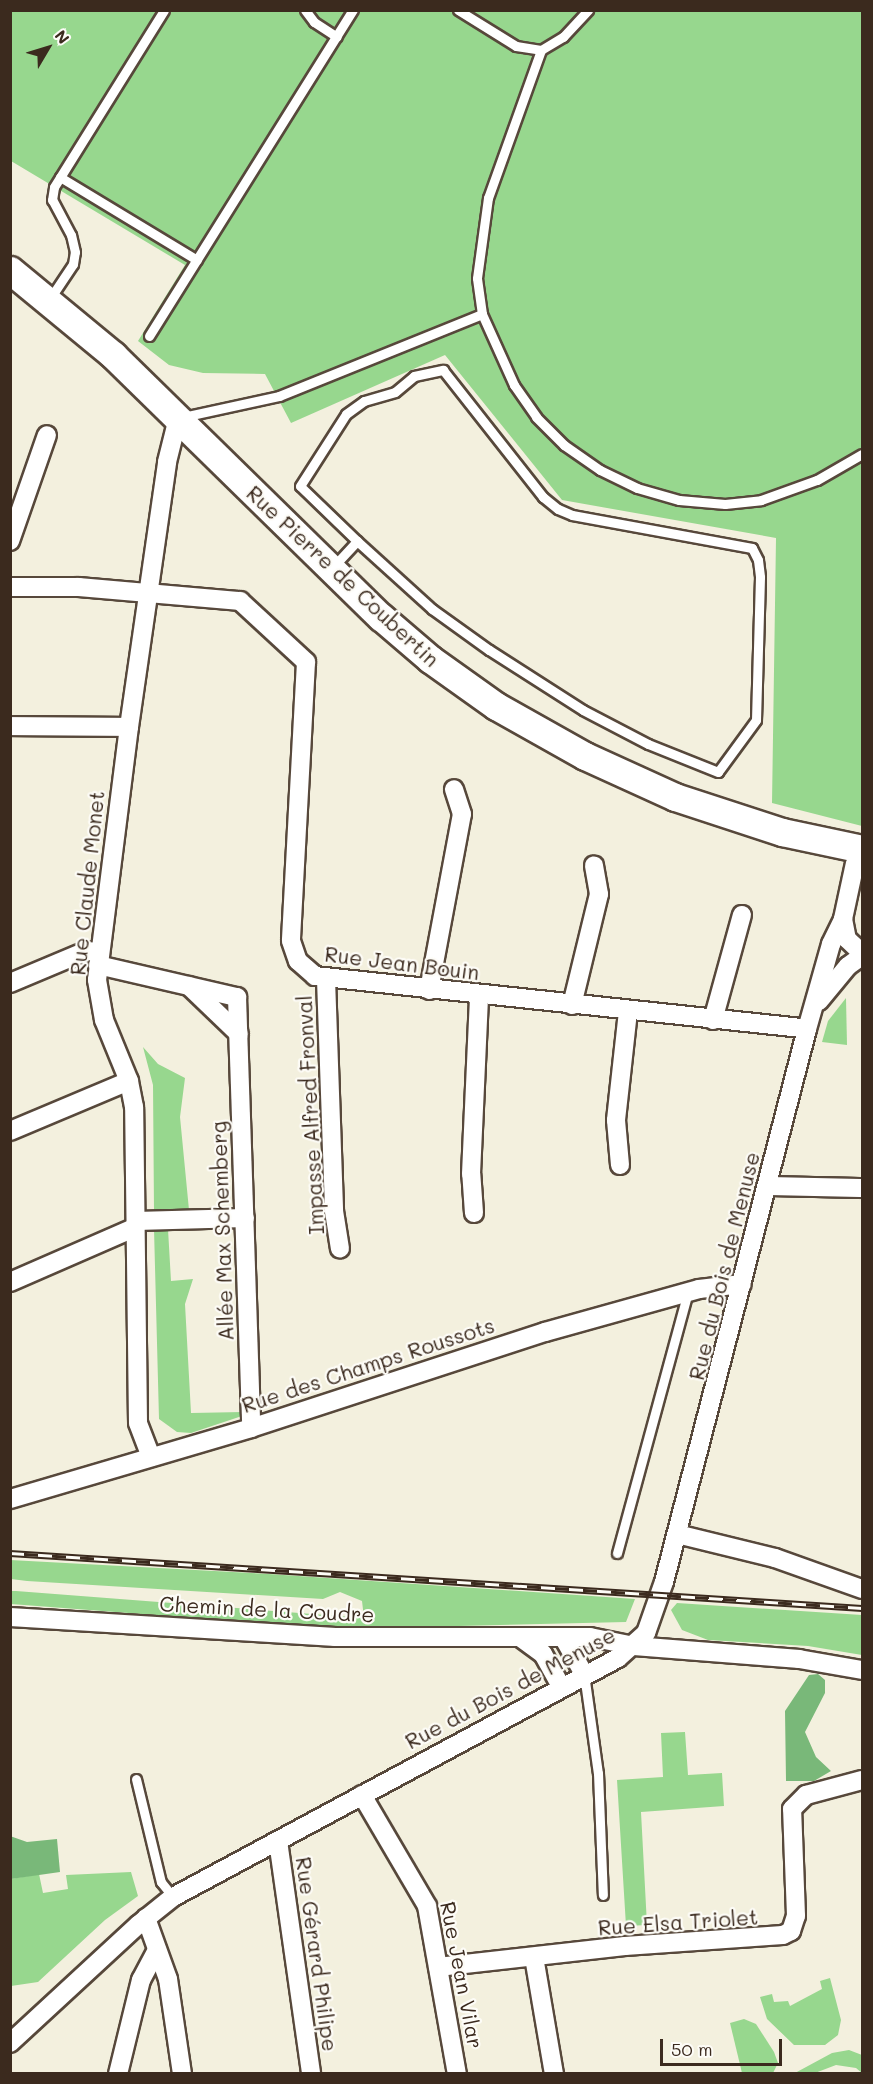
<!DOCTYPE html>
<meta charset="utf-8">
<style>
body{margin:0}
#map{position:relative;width:873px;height:2084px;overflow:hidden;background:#f3f0de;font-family:Mali,sans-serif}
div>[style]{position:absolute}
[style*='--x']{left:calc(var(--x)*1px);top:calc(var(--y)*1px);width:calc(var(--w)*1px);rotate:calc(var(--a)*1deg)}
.green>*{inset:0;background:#97d78e}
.forest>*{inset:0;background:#79b879}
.roads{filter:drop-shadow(2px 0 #57483b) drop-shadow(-2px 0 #57483b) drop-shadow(0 2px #57483b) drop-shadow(0 -2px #57483b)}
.lane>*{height:9px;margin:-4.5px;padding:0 4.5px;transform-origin:4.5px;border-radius:4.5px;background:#fff}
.street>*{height:18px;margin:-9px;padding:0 9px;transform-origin:9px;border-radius:9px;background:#fff}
.secondary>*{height:27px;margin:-13.5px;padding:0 13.5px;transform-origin:13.5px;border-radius:13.5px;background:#fff}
.rail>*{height:7px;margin-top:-3.5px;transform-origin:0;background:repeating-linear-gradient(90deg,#fdfcf7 0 14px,#3b2a1e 0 28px);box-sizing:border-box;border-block:2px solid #3b2a1e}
span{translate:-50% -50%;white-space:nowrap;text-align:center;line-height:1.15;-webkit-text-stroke:4.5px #fdfcf7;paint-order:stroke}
.street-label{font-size:21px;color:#3b2a1e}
.frame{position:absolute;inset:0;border:12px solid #3b2a1e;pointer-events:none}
.north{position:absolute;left:18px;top:18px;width:60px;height:60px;-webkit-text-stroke:4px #fdfcf7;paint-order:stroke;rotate:52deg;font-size:16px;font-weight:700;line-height:24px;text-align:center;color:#3b2a1e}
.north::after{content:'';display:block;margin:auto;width:21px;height:27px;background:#3b2a1e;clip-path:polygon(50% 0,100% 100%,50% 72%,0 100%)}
.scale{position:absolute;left:660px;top:2039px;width:122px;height:27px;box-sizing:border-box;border:3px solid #3b2a1e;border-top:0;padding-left:8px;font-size:18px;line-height:21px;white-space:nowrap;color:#3b2a1e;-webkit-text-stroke:4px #fdfcf7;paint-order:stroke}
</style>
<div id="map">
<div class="green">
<i style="clip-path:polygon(11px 11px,862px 11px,862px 826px,772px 803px,776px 538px,562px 500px,445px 355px,291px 423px,265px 374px,203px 373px,169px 365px,138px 341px,185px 265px,11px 161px)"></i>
<i style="clip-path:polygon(846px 998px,847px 1045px,822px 1042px,828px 1021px)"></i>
<i style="clip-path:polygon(143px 1047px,158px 1064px,185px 1078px,180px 1117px,189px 1210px,154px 1211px,153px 1085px)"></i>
<i style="clip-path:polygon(154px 1229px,168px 1229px,171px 1281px,193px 1279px,185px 1304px,191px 1413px,243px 1412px,242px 1416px,191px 1433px,177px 1432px,159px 1419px)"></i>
<i style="clip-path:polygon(10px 1560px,269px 1574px,635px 1599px,626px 1622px,336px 1629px,11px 1604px,11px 1591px,16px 1591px,364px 1618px,362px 1601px,340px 1592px,323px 1599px,27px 1581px,11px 1579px)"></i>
<i style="clip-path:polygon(677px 1603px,862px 1615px,862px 1655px,808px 1646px,708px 1640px,682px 1630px,671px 1610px)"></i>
<i style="clip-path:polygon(685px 1732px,688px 1775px,722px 1773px,724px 1806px,641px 1812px,647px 1925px,626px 1926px,617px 1780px,663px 1777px,661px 1733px)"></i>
<i style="clip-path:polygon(131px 1872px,138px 1896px,105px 1920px,38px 1982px,11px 1986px,11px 1879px,39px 1874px,43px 1893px,68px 1889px,66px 1875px)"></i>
<i style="clip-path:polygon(830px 1978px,841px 2020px,838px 2035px,825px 2045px,794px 2045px,767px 2019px,760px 1997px,772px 1994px,774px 2002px,788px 2001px,790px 2006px,822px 1989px,820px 1981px)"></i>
<i style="clip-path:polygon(744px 2019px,756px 2024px,774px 2052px,778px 2063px,773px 2073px,742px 2073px,730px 2023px)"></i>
<i style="clip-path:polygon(849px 2050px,862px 2055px,862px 2073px,856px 2068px,836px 2065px,815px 2073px,795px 2073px,832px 2053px)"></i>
</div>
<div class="forest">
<i style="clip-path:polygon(818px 1674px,825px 1680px,825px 1693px,805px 1732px,816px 1757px,831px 1771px,814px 1781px,786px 1781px,785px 1711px,809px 1675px)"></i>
<i style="clip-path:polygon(10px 1836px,27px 1842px,57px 1839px,60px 1872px,11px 1879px)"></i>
</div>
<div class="roads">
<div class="lane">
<i style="--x:305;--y:10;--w:15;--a:53"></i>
<i style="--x:314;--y:22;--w:27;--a:33"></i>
<i style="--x:458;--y:10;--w:68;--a:31.8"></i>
<i style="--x:516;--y:46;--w:25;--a:9"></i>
<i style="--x:541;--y:50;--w:26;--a:-31"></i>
<i style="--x:563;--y:37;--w:37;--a:-47"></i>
<i style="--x:60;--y:177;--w:160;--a:31.2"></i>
<i style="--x:49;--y:300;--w:43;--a:-56.3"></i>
<i style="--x:73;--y:264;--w:12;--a:-81"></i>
<i style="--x:75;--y:252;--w:17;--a:-103"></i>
<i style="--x:71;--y:235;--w:40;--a:-118"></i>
<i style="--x:52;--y:200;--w:13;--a:-81"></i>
<i style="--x:54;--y:187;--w:208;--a:-58.1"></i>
<i style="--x:482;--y:314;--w:36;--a:-98"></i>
<i style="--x:477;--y:278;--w:81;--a:-82.2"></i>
<i style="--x:488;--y:198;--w:157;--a:-70.3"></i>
<i style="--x:149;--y:336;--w:385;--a:-58"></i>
<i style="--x:183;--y:417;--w:98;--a:-12.3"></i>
<i style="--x:279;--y:396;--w:219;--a:-22"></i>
<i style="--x:482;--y:314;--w:78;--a:65.7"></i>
<i style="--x:514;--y:385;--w:39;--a:55"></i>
<i style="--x:536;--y:417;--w:40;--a:45"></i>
<i style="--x:564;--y:445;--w:44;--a:34.8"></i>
<i style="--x:600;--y:470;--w:41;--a:25.9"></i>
<i style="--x:637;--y:488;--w:44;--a:15.9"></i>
<i style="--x:679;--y:500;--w:46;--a:5"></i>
<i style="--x:725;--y:504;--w:36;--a:-6"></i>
<i style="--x:761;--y:500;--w:59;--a:-19.7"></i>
<i style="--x:817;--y:480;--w:52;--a:-30"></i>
<i style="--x:332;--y:568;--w:37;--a:-47"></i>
<i style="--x:357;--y:541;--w:79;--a:-136"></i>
<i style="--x:300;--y:486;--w:85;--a:-57.4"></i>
<i style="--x:346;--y:414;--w:22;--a:-36"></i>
<i style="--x:364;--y:401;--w:32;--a:-16"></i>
<i style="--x:395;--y:392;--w:25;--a:-40"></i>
<i style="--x:414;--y:376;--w:30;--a:-12"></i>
<i style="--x:443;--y:370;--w:162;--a:51.8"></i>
<i style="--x:543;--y:497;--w:19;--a:39"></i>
<i style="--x:558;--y:509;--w:15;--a:23"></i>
<i style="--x:572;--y:515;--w:183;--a:10.4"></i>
<i style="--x:752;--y:548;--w:13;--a:63"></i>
<i style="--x:758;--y:560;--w:17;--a:83"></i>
<i style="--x:760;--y:577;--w:143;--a:91.6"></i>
<i style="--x:756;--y:720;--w:64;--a:126.2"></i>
<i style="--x:718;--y:772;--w:75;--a:-158.2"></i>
<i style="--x:648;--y:744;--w:73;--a:-152.4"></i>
<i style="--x:583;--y:710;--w:112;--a:-147.4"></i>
<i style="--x:489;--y:650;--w:70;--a:-144.3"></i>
<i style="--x:432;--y:609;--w:101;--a:-137.8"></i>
<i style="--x:617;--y:1553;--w:270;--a:-74.8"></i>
<i style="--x:584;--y:1674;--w:100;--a:82"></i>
<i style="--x:598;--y:1773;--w:122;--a:87.7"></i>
<i style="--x:136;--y:1779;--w:106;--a:76.4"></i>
<i style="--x:161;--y:1882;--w:19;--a:51"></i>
</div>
<div class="street">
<i style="--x:10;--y:541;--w:112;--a:-70.8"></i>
<i style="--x:10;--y:587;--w:69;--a:0"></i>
<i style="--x:79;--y:587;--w:162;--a:5"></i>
<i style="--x:240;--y:601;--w:90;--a:42.7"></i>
<i style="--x:306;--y:662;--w:279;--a:93.1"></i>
<i style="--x:291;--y:941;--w:21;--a:71"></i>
<i style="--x:298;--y:961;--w:23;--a:41"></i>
<i style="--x:315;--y:976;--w:495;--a:6.1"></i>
<i style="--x:10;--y:726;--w:119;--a:0.5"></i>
<i style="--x:843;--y:919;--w:20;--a:79"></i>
<i style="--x:847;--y:939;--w:21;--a:43"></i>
<i style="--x:98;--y:965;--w:143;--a:13"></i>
<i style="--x:237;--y:997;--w:431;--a:88.1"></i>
<i style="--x:326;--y:979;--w:232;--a:88"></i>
<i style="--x:334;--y:1211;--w:38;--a:81"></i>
<i style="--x:10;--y:983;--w:82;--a:-22.8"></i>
<i style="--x:86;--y:951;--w:13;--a:4"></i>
<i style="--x:189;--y:986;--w:69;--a:43.8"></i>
<i style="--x:429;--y:990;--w:179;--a:-79.4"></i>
<i style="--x:462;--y:814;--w:26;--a:-108"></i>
<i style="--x:819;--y:1001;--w:45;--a:-50.4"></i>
<i style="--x:848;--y:966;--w:17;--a:-36"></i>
<i style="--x:572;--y:1005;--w:114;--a:-76.3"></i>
<i style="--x:599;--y:894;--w:29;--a:-100"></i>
<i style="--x:713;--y:1020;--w:109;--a:-74.6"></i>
<i style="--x:10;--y:1131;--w:129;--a:-22.8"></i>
<i style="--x:620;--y:1165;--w:45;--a:-95.1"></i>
<i style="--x:616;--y:1120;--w:110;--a:-83.7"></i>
<i style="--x:767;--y:1186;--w:95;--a:1.2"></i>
<i style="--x:474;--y:1213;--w:39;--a:-94"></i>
<i style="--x:471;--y:1174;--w:178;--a:-87.4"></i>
<i style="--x:136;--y:1221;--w:109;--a:-1.6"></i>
<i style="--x:10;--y:1282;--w:137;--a:-23.6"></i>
<i style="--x:151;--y:1457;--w:36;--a:-111"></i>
<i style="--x:138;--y:1423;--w:316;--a:-90.7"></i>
<i style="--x:134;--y:1107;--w:26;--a:-101"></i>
<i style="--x:129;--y:1081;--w:66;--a:-112.3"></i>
<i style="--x:104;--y:1020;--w:41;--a:-99.9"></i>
<i style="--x:97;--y:980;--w:255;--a:-82.8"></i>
<i style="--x:129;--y:727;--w:268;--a:-81.8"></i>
<i style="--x:167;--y:462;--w:45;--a:-76"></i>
<i style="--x:10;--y:1499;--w:251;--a:-16.4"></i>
<i style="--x:251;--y:1428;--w:309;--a:-18.1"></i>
<i style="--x:545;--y:1332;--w:160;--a:-15.6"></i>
<i style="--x:699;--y:1289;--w:43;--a:-6.6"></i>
<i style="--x:677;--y:1534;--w:101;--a:13.8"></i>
<i style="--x:775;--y:1558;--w:92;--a:19.6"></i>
<i style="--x:10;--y:1617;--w:326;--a:3.5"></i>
<i style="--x:335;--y:1637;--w:255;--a:0"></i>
<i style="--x:590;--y:1637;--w:45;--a:11.6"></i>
<i style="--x:634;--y:1646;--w:166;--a:4.5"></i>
<i style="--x:799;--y:1659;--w:64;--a:9.9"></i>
<i style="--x:563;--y:1637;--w:43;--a:60.4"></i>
<i style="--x:521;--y:1638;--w:27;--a:36"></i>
<i style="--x:543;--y:1654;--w:38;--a:61"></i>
<i style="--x:362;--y:1795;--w:129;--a:59.6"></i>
<i style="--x:427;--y:1906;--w:171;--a:79.9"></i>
<i style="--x:278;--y:1841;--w:235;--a:81.9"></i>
<i style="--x:146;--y:1918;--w:65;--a:70.2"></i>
<i style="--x:168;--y:1979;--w:96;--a:81.6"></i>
<i style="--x:534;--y:1957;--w:119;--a:80.3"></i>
<i style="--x:438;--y:1967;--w:188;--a:-6.4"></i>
<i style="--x:625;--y:1946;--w:158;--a:-4"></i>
<i style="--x:783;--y:1935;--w:9;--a:-27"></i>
<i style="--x:791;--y:1931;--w:16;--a:-72"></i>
<i style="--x:796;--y:1916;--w:107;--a:-92.1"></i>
<i style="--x:792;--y:1809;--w:20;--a:-45"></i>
<i style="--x:806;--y:1795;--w:58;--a:-15"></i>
<i style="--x:10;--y:2043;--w:174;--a:-42.7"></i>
<i style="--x:138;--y:1925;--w:45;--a:-38.7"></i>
<i style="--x:173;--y:1897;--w:505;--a:-28.24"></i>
<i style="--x:618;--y:1658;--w:38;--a:-42"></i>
<i style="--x:646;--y:1633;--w:54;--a:-70.6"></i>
<i style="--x:664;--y:1582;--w:571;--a:-75.5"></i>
<i style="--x:807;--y:1029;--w:88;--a:-74.2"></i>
<i style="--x:831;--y:944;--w:28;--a:-64"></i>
<i style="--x:843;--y:919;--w:57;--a:-77.9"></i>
<i style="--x:118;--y:2074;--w:97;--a:-76.3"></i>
<i style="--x:141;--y:1980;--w:34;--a:-62"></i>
</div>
<div class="secondary">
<i style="--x:10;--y:270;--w:134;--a:39.5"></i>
<i style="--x:113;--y:355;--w:375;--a:44.4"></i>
<i style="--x:381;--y:617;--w:65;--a:40.6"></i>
<i style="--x:430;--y:659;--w:81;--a:35.5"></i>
<i style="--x:496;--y:706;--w:102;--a:29.3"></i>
<i style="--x:585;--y:756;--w:99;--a:24.5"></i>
<i style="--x:675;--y:797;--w:113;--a:18.1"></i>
<i style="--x:782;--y:832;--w:82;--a:12"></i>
</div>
</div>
<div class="rail">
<i style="--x:10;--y:1553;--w:854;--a:3.69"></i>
</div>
<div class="street-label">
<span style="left:343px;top:576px;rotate:43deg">Rue Pierre de Coubertin</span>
<span style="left:87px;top:883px;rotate:-84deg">Rue Claude Monet</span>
<span style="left:402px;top:963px;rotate:7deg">Rue Jean Bouin</span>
<span style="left:310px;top:1115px;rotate:-93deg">Impasse Alfred Fronval</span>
<span style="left:222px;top:1231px;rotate:-92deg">Allée Max Schemberg</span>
<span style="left:724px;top:1266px;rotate:-76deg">Rue du Bois de Menuse</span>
<span style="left:368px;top:1365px;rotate:-18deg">Rue des Champs Roussots</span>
<span style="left:267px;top:1609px;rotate:3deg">Chemin de la Coudre</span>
<span style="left:510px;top:1688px;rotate:-28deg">Rue du Bois de Menuse</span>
<span style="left:678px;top:1922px;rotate:-4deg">Rue Elsa Triolet</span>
<span style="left:317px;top:1954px;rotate:82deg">Rue Gérard Philipe</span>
<span style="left:462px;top:1975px;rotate:79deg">Rue Jean Vilar</span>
</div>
<div class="frame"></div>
<div class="north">N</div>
<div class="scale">50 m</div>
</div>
